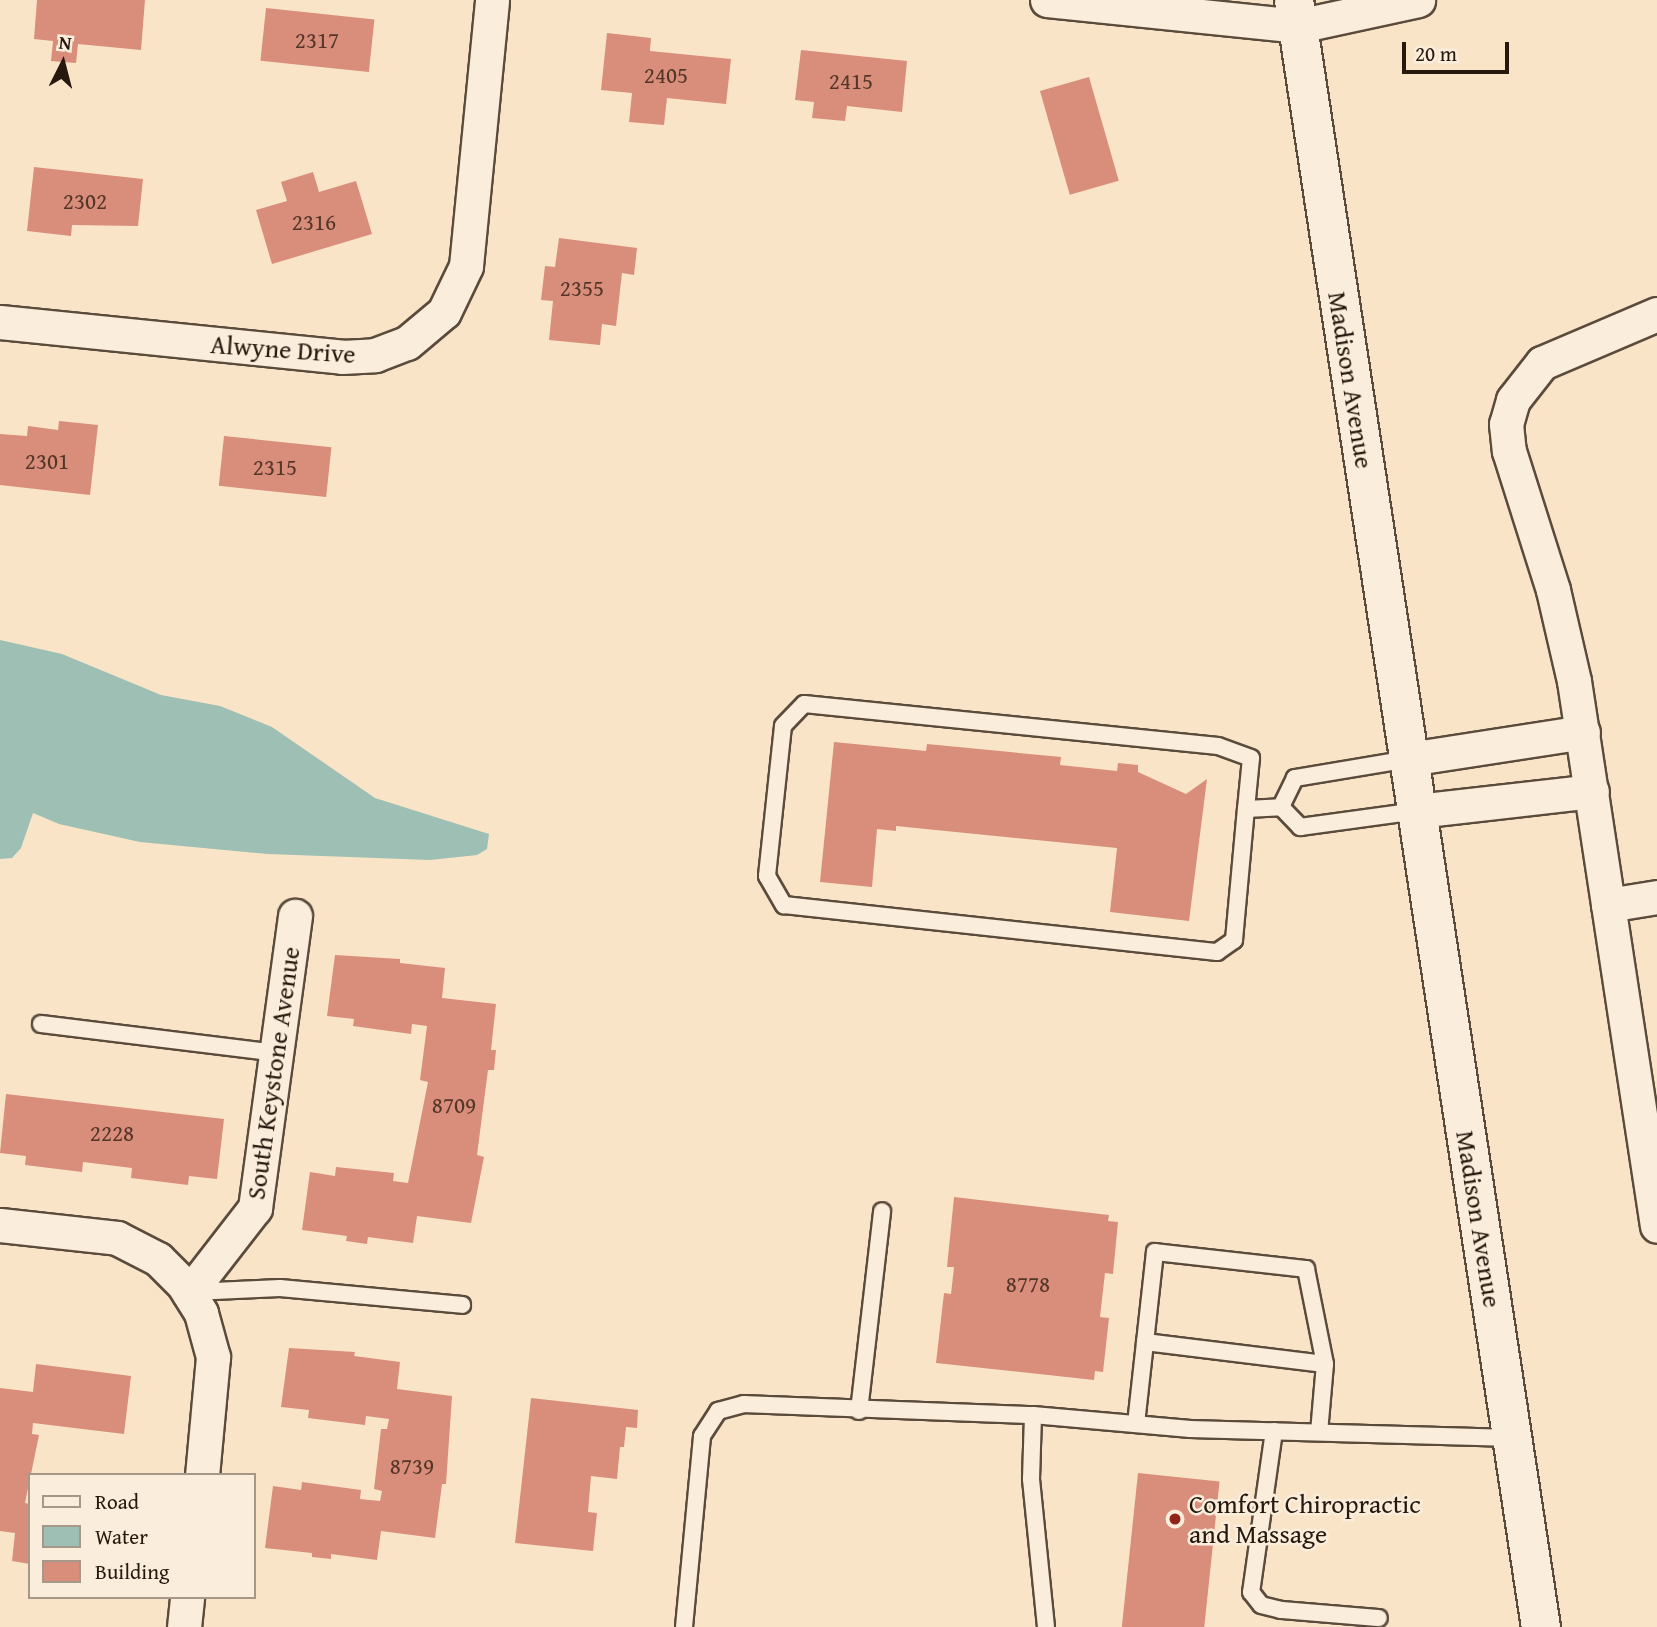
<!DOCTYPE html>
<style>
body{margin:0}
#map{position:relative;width:1657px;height:1627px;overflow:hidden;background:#f9e4c7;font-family:"Gentium Book Plus",serif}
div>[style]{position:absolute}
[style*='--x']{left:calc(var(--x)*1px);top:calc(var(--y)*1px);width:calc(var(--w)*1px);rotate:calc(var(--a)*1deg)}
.water>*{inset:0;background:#9ebfb4}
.building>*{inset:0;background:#d98e7b;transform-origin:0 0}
.roads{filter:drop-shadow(2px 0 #5b4b3c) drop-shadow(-2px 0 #5b4b3c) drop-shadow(0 2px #5b4b3c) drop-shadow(0 -2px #5b4b3c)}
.service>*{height:16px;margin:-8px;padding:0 8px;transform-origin:8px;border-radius:8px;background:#fbeddb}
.minor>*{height:33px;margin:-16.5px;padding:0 16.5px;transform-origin:16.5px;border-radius:16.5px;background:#fbeddb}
.secondary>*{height:38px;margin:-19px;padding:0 19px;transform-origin:19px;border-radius:19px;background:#fbeddb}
.dots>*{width:19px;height:19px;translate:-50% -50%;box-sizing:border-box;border:4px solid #fbeddb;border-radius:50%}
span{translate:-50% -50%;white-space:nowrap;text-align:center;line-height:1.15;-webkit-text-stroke:5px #fbeddb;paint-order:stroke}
.number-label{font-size:23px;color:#533628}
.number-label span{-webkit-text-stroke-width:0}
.street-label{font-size:26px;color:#26180d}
.poi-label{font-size:26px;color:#26180d}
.left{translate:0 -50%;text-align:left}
.legend{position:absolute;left:28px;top:1473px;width:228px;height:126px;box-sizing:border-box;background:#fbeddb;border:2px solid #a69889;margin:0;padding:9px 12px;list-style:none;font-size:21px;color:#26180d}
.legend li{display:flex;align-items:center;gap:14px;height:35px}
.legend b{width:35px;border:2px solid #a69889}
.north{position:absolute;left:28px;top:28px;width:70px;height:70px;-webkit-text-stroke:5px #fbeddb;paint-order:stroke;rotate:6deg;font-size:19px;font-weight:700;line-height:28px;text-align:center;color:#26180d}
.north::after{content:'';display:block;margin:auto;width:24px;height:32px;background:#26180d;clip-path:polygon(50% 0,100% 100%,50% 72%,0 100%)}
.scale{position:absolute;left:1402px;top:42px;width:107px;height:32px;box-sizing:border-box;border:4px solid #26180d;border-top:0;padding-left:9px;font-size:21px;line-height:24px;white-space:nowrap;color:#26180d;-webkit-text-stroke:5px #fbeddb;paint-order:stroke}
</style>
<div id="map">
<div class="water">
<i style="clip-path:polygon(0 640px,62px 654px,161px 695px,220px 706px,272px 727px,375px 798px,489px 834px,487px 849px,477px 855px,430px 860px,268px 854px,140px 842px,59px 824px,33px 813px,21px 848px,12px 858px,0 859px)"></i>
</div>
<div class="building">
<i style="clip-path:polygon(37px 0,145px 0,141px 50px,78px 44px,76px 63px,51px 61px,53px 41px,34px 39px)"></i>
<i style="left:266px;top:8px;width:109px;height:53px;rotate:6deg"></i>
<i style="clip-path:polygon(607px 33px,651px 38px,650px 51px,731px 59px,726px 104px,667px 98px,664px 125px,629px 122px,632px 93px,601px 90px)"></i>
<i style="clip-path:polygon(801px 50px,907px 61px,902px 112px,847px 106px,845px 121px,812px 118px,814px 102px,795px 100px)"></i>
<i style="left:1089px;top:77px;width:108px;height:51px;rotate:74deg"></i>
<i style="clip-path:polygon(34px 167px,143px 179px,138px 226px,72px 225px,71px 236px,27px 231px)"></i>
<i style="clip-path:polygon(313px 172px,319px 192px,356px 181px,372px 234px,272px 264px,256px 210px,287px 201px,281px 182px)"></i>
<i style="clip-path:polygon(559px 238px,637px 248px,634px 275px,622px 273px,616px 326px,602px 324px,600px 345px,549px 340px,553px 301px,541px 300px,545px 266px,555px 267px)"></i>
<i style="clip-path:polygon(59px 421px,98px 425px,90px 495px,0 485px,0 434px,27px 436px,28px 426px,58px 430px)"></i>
<i style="left:224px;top:436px;width:108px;height:50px;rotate:6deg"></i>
<i style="clip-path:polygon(834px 742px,926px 751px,927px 744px,1061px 757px,1060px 765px,1117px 771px,1118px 763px,1138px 765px,1138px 772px,1186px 794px,1207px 779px,1189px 921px,1110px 912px,1117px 848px,896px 826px,896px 831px,877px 829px,872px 887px,820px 882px)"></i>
<i style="clip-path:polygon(335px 955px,400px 959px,400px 963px,445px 968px,442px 998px,496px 1004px,491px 1050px,496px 1050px,494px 1070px,488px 1070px,477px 1155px,484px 1157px,471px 1223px,417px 1216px,413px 1243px,368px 1237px,367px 1244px,346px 1241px,347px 1236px,302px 1230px,310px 1172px,335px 1176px,336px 1167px,394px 1173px,393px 1181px,408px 1183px,428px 1082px,420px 1080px,427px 1026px,412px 1024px,411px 1034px,353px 1026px,354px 1019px,327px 1016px)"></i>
<i style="clip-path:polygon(6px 1094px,224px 1119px,217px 1179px,189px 1176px,188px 1185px,131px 1178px,132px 1168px,83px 1162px,82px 1172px,25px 1165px,26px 1156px,0 1153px)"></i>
<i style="clip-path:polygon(954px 1197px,1109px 1215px,1108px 1221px,1118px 1222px,1113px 1274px,1105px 1273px,1100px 1317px,1109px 1318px,1103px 1372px,1095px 1371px,1094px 1380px,936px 1363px,944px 1293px,951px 1294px,954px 1267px,947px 1267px)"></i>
<i style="clip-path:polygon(289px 1348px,355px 1352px,354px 1356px,400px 1362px,397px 1389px,452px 1396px,446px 1484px,442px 1484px,435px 1538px,381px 1531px,377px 1560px,331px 1554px,331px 1559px,312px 1557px,312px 1553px,265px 1548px,273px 1486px,301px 1490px,302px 1482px,361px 1490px,360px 1499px,380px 1501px,382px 1491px,374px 1489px,381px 1429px,387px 1429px,389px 1419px,366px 1416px,365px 1425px,308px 1418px,309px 1410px,281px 1407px)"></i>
<i style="clip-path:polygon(36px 1364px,131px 1376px,124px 1434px,33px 1423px,32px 1434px,39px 1435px,25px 1503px,30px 1504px,30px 1564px,12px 1561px,15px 1533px,0 1531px,0 1388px,33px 1392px)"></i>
<i style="clip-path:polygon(531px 1398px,638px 1410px,637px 1428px,626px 1427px,624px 1447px,620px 1447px,617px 1479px,591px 1476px,588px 1512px,597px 1513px,593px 1551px,515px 1543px)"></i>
<i style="left:1138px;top:1473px;width:82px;height:155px;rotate:6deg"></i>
</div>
<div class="roads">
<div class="service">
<i style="--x:1409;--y:759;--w:116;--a:170.5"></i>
<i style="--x:1295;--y:778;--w:32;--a:116"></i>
<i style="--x:1281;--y:807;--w:28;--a:46"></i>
<i style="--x:1300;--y:827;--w:118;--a:-7.8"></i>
<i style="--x:1246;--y:809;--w:51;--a:-84.4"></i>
<i style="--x:1251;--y:758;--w:35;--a:-160"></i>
<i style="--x:1218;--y:746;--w:416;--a:-174.2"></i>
<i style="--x:804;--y:704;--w:30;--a:134"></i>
<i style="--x:783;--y:726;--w:151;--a:96.1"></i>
<i style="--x:767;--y:876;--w:34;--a:60"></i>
<i style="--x:784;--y:905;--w:436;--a:6.2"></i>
<i style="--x:1217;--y:952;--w:21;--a:-35"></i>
<i style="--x:1234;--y:940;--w:132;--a:-84.8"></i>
<i style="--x:1246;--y:809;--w:35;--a:-3"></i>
<i style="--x:41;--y:1024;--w:239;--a:7"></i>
<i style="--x:192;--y:1292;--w:88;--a:-2.6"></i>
<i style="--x:280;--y:1288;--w:183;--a:5.3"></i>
<i style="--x:1145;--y:1342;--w:181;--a:7"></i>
<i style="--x:859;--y:1411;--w:201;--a:-83.4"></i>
<i style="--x:1136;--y:1424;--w:173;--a:-83.7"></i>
<i style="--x:1155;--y:1252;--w:152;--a:6.4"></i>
<i style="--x:1306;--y:1269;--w:97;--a:78.7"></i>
<i style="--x:1325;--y:1364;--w:68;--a:95"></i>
<i style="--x:1274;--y:1431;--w:163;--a:98.1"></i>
<i style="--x:1251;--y:1592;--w:16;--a:52"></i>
<i style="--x:1261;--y:1605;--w:21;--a:14"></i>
<i style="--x:1281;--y:1610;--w:98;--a:4.7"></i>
<i style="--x:684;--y:1627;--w:192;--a:-84.6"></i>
<i style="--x:702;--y:1436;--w:30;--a:-57"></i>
<i style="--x:718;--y:1411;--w:27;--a:-15"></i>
<i style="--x:744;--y:1404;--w:289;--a:2.2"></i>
<i style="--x:1046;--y:1627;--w:149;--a:-95.8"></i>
<i style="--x:1031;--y:1479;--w:64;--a:-88.2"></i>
<i style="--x:1033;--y:1415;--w:158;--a:5.1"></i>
<i style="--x:1190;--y:1429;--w:323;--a:1.6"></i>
</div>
<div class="minor">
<i style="--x:1047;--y:0;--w:252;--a:5.9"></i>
<i style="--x:1298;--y:26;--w:123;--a:-12.2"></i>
<i style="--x:1657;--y:314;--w:125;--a:156.9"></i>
<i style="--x:1542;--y:363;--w:47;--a:128.1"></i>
<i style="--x:1513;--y:400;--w:25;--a:106"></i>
<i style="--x:1506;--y:424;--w:27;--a:84"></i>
<i style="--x:1509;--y:451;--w:146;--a:72.4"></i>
<i style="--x:1553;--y:590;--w:93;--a:77"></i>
<i style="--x:1574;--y:681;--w:551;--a:81.34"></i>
<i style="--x:0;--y:322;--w:344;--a:5.8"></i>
<i style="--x:342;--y:357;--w:33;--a:-3"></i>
<i style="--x:375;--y:355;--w:34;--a:-21"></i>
<i style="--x:407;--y:343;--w:48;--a:-40"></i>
<i style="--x:444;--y:312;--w:51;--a:-64.4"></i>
<i style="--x:466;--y:266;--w:267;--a:-84.4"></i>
<i style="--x:1409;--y:759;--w:176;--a:-8.8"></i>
<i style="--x:1417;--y:811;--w:176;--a:-6.5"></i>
<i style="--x:1608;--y:905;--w:50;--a:-9.3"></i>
<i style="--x:0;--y:1225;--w:118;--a:6.3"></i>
<i style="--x:117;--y:1238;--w:46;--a:27.1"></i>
<i style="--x:158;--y:1259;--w:35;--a:45"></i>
<i style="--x:183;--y:1284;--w:34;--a:58"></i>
<i style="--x:201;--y:1313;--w:46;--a:74.7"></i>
<i style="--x:213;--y:1357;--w:119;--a:95.3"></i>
<i style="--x:189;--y:1293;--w:108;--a:-52.2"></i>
<i style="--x:255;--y:1208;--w:295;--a:-82.2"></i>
<i style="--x:184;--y:1627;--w:30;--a:-84"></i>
</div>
<div class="secondary">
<i style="--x:1294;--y:0;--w:1646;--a:81.37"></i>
</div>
</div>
<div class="dots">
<i style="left:1175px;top:1519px;background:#8f2418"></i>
</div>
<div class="number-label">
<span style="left:317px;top:40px">2317</span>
<span style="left:666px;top:75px">2405</span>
<span style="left:851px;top:81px">2415</span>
<span style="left:85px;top:201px">2302</span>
<span style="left:314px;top:222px">2316</span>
<span style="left:582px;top:288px">2355</span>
<span style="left:47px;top:461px">2301</span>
<span style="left:275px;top:467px">2315</span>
<span style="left:454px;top:1105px">8709</span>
<span style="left:112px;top:1133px">2228</span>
<span style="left:1028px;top:1284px">8778</span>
<span style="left:412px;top:1466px">8739</span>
</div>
<div class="street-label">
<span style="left:283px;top:349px;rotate:4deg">Alwyne Drive</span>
<span style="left:1351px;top:380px;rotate:81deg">Madison Avenue</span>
<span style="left:273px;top:1073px;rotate:-82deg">South Keystone Avenue</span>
<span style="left:1479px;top:1219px;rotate:81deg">Madison Avenue</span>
</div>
<div class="poi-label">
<span class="left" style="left:1189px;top:1519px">Comfort Chiropractic<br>and Massage</span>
</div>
<ul class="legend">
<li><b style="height:9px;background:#fbeddb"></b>Road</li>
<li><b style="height:19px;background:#9ebfb4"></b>Water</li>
<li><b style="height:19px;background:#d98e7b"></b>Building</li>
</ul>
<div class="north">N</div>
<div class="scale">20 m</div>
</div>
